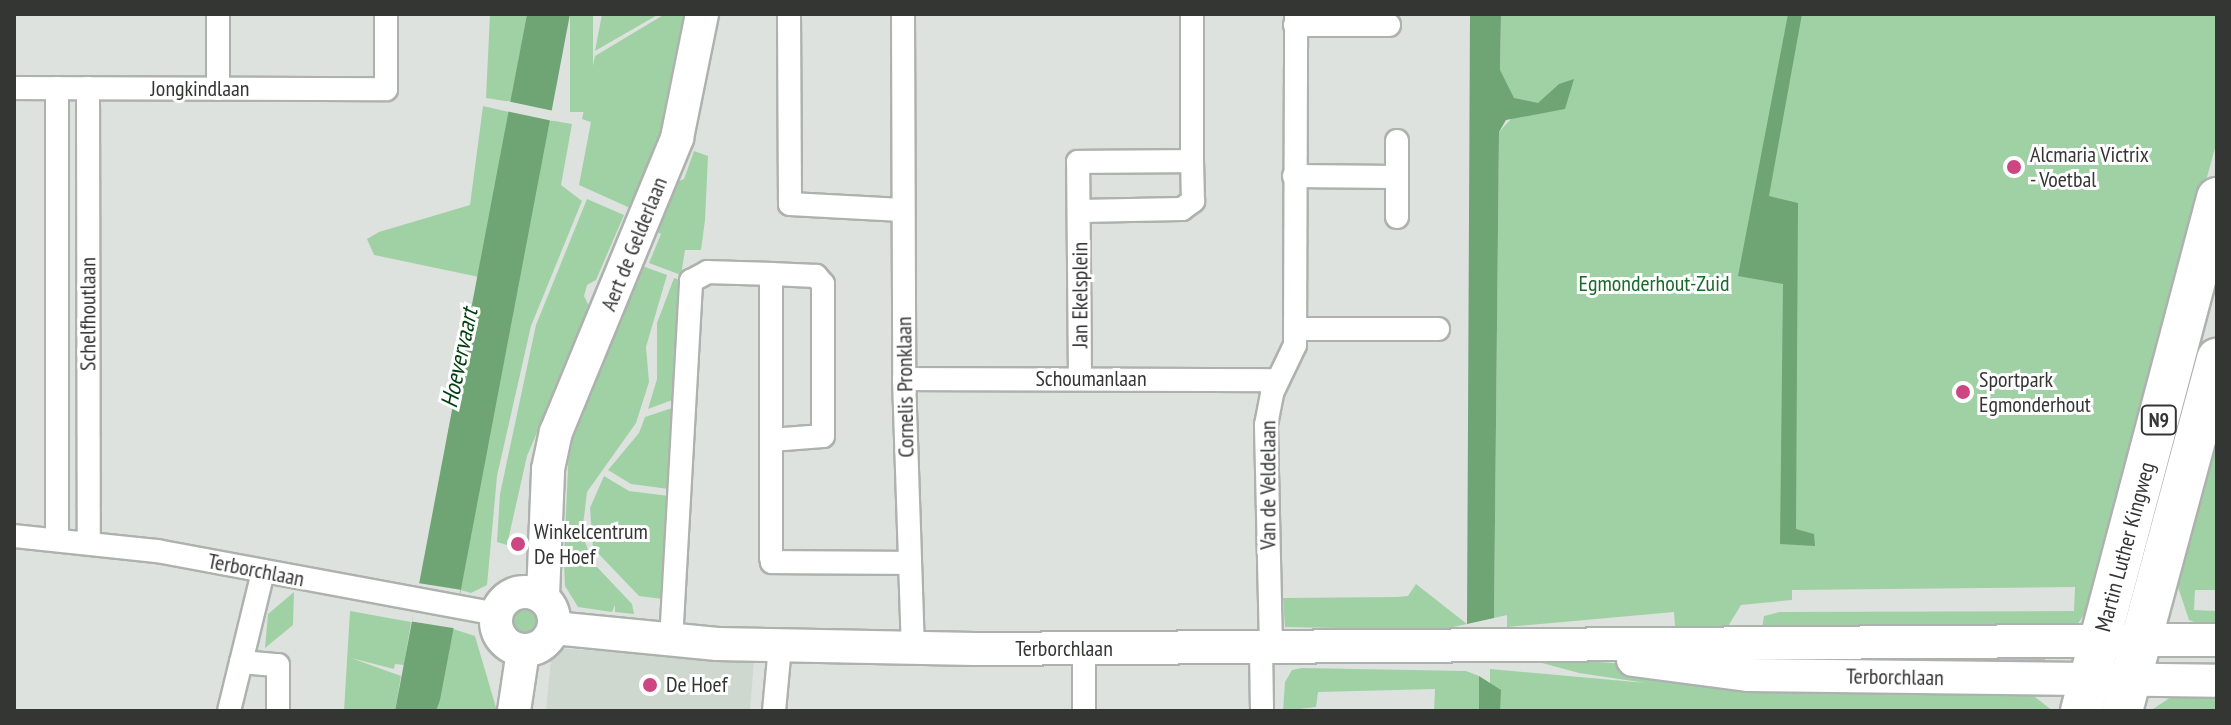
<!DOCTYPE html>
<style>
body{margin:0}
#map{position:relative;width:2231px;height:725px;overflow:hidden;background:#dee2de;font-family:"PT Sans Narrow",sans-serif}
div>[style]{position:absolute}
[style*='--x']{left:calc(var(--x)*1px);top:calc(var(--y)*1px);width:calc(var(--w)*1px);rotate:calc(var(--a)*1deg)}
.built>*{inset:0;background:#ced8ce}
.green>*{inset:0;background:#a0d1a4;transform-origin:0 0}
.round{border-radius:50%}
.water>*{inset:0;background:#6fa474}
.pier>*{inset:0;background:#dee2de;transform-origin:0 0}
.roads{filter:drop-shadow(2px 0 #adb2ae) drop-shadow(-2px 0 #adb2ae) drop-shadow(0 2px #adb2ae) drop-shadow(0 -2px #adb2ae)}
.street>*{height:22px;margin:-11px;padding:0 11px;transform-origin:11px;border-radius:11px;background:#fff}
.secondary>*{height:32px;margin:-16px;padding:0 16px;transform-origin:16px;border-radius:16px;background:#fff}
.secondary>.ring{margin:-16px;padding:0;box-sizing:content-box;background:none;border:32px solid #fff;border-radius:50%}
.highway>*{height:40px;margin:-20px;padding:0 20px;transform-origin:20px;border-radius:20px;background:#fff}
.dots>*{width:22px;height:22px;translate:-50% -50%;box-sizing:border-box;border:4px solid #fff;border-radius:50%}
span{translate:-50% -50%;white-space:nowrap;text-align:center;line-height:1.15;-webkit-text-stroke:6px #fff;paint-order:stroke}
.shield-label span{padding:2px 6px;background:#fff;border:2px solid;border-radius:6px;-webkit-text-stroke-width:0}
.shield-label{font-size:20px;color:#343634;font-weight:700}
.street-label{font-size:22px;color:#343634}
.poi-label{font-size:22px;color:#343634}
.left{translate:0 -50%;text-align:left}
.park-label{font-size:22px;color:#1b692b}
.water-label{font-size:24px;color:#003e0f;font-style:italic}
.frame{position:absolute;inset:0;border:16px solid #343634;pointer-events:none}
</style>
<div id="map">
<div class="built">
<i style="clip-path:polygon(552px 648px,754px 660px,750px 711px,546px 711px)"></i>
</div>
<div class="green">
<i style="clip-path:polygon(490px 14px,527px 14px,511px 102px,486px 98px)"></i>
<i style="left:570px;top:14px;width:23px;height:98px"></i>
<i style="clip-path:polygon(602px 14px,659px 14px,595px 51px)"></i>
<i style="clip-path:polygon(665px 14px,694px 14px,690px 50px,639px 212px,579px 185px,591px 122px,582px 119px,595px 56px)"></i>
<i style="clip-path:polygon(1501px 14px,2217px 14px,2217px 141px,2087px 610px,2079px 622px,2073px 627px,1761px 635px,1764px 616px,1780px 612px,2074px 611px,2075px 587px,1792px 590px,1792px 600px,1741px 605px,1727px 628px,1675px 626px,1674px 612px,1507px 627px,1507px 615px,1494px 618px,1499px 132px,1511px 119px,1500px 70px)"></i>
<i style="clip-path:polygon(483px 106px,509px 112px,479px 277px,374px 255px,367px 239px,379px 232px,470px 205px)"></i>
<i style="clip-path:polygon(549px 120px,572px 124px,561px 185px,582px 201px,531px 326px,497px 476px,487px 585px,471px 593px,460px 590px,467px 547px)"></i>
<i style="clip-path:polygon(694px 151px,708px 156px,705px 220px,701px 250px,685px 250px,681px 275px,649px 263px,661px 234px,653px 229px,672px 184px,684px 179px)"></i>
<i style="clip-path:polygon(587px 199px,624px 215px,596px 280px,587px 285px,584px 296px,590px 308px,527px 456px,507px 545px,497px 542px,500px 494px,536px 325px)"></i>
<i style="clip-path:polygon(637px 264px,667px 275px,646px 347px,649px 382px,636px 423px,587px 492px,582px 534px,592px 560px,564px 557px,570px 423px)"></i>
<i style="clip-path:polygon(674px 278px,683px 281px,675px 399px,648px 409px,657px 379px,657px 323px)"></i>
<i style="clip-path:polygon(675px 407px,669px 489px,631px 484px,608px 470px,639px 433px,645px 417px)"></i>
<i style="clip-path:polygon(2217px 434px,2217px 590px,2195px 590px,2194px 610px,2217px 611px,2217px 625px,2205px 626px,2189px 620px,2178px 587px)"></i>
<i style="clip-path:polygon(604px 476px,629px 491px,669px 496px,663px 599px,639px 596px,593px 548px,590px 508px)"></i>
<i style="clip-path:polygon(564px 563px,597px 567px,632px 604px,634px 614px,615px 612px,615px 605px,612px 612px,578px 607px,565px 586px)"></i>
<i style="clip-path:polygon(1416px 584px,1467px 624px,1439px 630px,1285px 627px,1283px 598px,1397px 597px,1408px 596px)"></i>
<i style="clip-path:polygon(294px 592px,293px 625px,265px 648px,268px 614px)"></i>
<i class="round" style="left:507px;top:603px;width:34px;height:34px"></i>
<i style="clip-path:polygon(350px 611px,411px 622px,404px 665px,395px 664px,394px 669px,351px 658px,401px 676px,395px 711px,344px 711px)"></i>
<i style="clip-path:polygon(453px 629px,475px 636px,497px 711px,436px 711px)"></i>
<i style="clip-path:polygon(2045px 649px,2045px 662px,1845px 667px,1845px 650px)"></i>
<i style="clip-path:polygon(1543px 658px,2016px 692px,2035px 697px,2053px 711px,1490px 711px,1490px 669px,1646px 683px,1579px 673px,1542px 663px)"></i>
<i style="clip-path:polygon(1302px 668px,1466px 671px,1479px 676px,1479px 711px,1434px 711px,1435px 689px,1318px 692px,1316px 707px,1283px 711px,1285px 682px,1292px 670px)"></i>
<i style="clip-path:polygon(2217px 693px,2217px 711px,2150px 711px,2174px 695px)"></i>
</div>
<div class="water">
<i style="clip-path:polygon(527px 14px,570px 14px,440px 700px,436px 711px,395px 711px)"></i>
<i style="clip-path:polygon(1470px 14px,1501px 14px,1500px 70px,1514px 98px,1538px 103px,1559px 84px,1574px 79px,1565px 109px,1506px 120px,1499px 132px,1494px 618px,1467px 624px)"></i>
<i style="clip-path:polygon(1788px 14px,1802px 14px,1769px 196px,1798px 203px,1796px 529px,1814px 534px,1815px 546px,1780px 544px,1783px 284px,1738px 276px)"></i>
<i style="clip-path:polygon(1479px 676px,1501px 690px,1500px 711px,1479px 711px)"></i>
</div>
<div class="pier">
<i style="left:507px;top:101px;width:49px;height:10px;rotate:12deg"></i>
<i style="left:418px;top:583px;width:43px;height:39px;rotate:9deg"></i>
</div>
<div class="roads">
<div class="street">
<i style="--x:789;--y:14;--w:190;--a:89.7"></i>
<i style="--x:790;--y:204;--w:112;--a:3.1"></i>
<i style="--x:903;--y:14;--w:365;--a:89.8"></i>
<i style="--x:904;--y:379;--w:269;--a:88.1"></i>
<i style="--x:1295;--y:25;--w:94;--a:0"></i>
<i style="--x:14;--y:88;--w:372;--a:0.2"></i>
<i style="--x:386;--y:89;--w:75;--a:-90"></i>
<i style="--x:88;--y:88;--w:452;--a:89.9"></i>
<i style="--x:218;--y:89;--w:75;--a:-90"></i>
<i style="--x:1397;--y:141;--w:76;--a:90"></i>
<i style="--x:1294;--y:176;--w:103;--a:0.6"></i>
<i style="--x:1079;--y:211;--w:103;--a:-1.1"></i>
<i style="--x:1182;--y:209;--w:14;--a:-36"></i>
<i style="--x:1193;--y:201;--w:40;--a:-91.4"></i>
<i style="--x:1295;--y:329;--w:143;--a:0"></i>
<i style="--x:904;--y:379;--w:373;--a:0.2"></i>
<i style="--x:1080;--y:379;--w:217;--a:-90.5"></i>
<i style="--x:1078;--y:162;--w:114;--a:-0.5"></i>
<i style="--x:1192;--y:161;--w:147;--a:-90"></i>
<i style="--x:771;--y:440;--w:52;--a:-4.4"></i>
<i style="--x:823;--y:436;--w:152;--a:-90"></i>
<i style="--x:823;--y:284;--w:11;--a:-131"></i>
<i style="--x:816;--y:276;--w:45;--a:-177.5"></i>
<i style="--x:771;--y:274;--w:283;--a:90"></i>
<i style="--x:771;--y:557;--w:5;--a:79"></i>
<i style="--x:772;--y:562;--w:138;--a:0.4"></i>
<i style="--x:14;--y:536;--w:144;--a:6"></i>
<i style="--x:157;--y:551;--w:345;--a:10.5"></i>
<i style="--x:57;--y:537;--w:449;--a:-90"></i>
<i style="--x:263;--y:572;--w:93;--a:103.7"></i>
<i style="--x:241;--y:662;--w:37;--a:5"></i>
<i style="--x:278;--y:665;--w:46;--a:90"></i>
<i style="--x:671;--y:641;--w:361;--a:-86.8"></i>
<i style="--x:691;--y:281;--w:19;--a:-28"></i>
<i style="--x:708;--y:272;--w:63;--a:1.8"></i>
<i style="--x:1261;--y:647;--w:64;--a:89.1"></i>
<i style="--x:1271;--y:647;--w:222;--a:-91.3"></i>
<i style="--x:1266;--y:425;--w:33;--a:-79"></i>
<i style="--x:1272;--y:393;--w:53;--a:-64.4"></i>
<i style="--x:1295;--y:345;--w:331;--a:-89.8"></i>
<i style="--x:229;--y:711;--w:50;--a:-76.2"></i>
<i style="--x:774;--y:711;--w:65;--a:-84.7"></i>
<i style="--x:1084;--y:711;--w:61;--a:-90"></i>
</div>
<div class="secondary">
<i class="ring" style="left:496px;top:592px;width:26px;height:26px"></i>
<i style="--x:543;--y:596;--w:127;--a:-87.7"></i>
<i style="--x:548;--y:469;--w:38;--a:-78"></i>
<i style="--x:556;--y:432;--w:318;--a:-67.6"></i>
<i style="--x:677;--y:138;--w:126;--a:-78.6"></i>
<i style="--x:554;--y:628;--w:164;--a:5.6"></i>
<i style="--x:717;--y:644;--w:258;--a:1.1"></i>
<i style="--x:975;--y:649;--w:1242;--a:-0.42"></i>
<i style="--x:1633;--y:660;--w:117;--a:7.4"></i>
<i style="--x:1749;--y:675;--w:468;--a:0.7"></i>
<i style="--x:514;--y:711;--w:61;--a:-81.5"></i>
</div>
<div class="highway">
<i style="--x:2081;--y:711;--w:531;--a:-75.15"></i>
<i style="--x:2122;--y:711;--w:365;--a:-74.9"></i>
</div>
</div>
<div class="dots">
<i style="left:2014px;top:167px;background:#cd4581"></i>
<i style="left:1963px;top:392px;background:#cd4581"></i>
<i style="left:518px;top:544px;background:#cd4581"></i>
<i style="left:650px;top:685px;background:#cd4581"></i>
</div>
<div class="shield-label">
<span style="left:2159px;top:420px">N9</span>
</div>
<div class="street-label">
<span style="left:200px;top:89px">Jongkindlaan</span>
<span style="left:634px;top:244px;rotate:-68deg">Aert de Gelderlaan</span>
<span style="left:1080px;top:295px;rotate:-90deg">Jan Ekelsplein</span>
<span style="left:88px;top:314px;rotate:-90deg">Schelfhoutlaan</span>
<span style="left:1091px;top:379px">Schoumanlaan</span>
<span style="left:905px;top:387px;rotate:-91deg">Cornelis Pronklaan</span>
<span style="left:1268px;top:485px;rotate:-90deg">Van de Veldelaan</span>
<span style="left:2125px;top:547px;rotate:-75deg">Martin Luther Kingweg</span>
<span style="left:256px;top:570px;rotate:11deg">Terborchlaan</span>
<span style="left:1064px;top:649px">Terborchlaan</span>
<span style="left:1895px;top:677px;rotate:1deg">Terborchlaan</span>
</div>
<div class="poi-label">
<span class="left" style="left:2030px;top:167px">Alcmaria Victrix<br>- Voetbal</span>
<span class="left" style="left:1979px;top:392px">Sportpark<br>Egmonderhout</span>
<span class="left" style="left:534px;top:544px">Winkelcentrum<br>De Hoef</span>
<span class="left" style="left:666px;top:685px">De Hoef</span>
</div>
<div class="park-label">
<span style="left:1654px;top:284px">Egmonderhout-Zuid</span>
</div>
<div class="water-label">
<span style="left:459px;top:358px;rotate:-78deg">Hoevervaart</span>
</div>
<div class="frame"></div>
</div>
